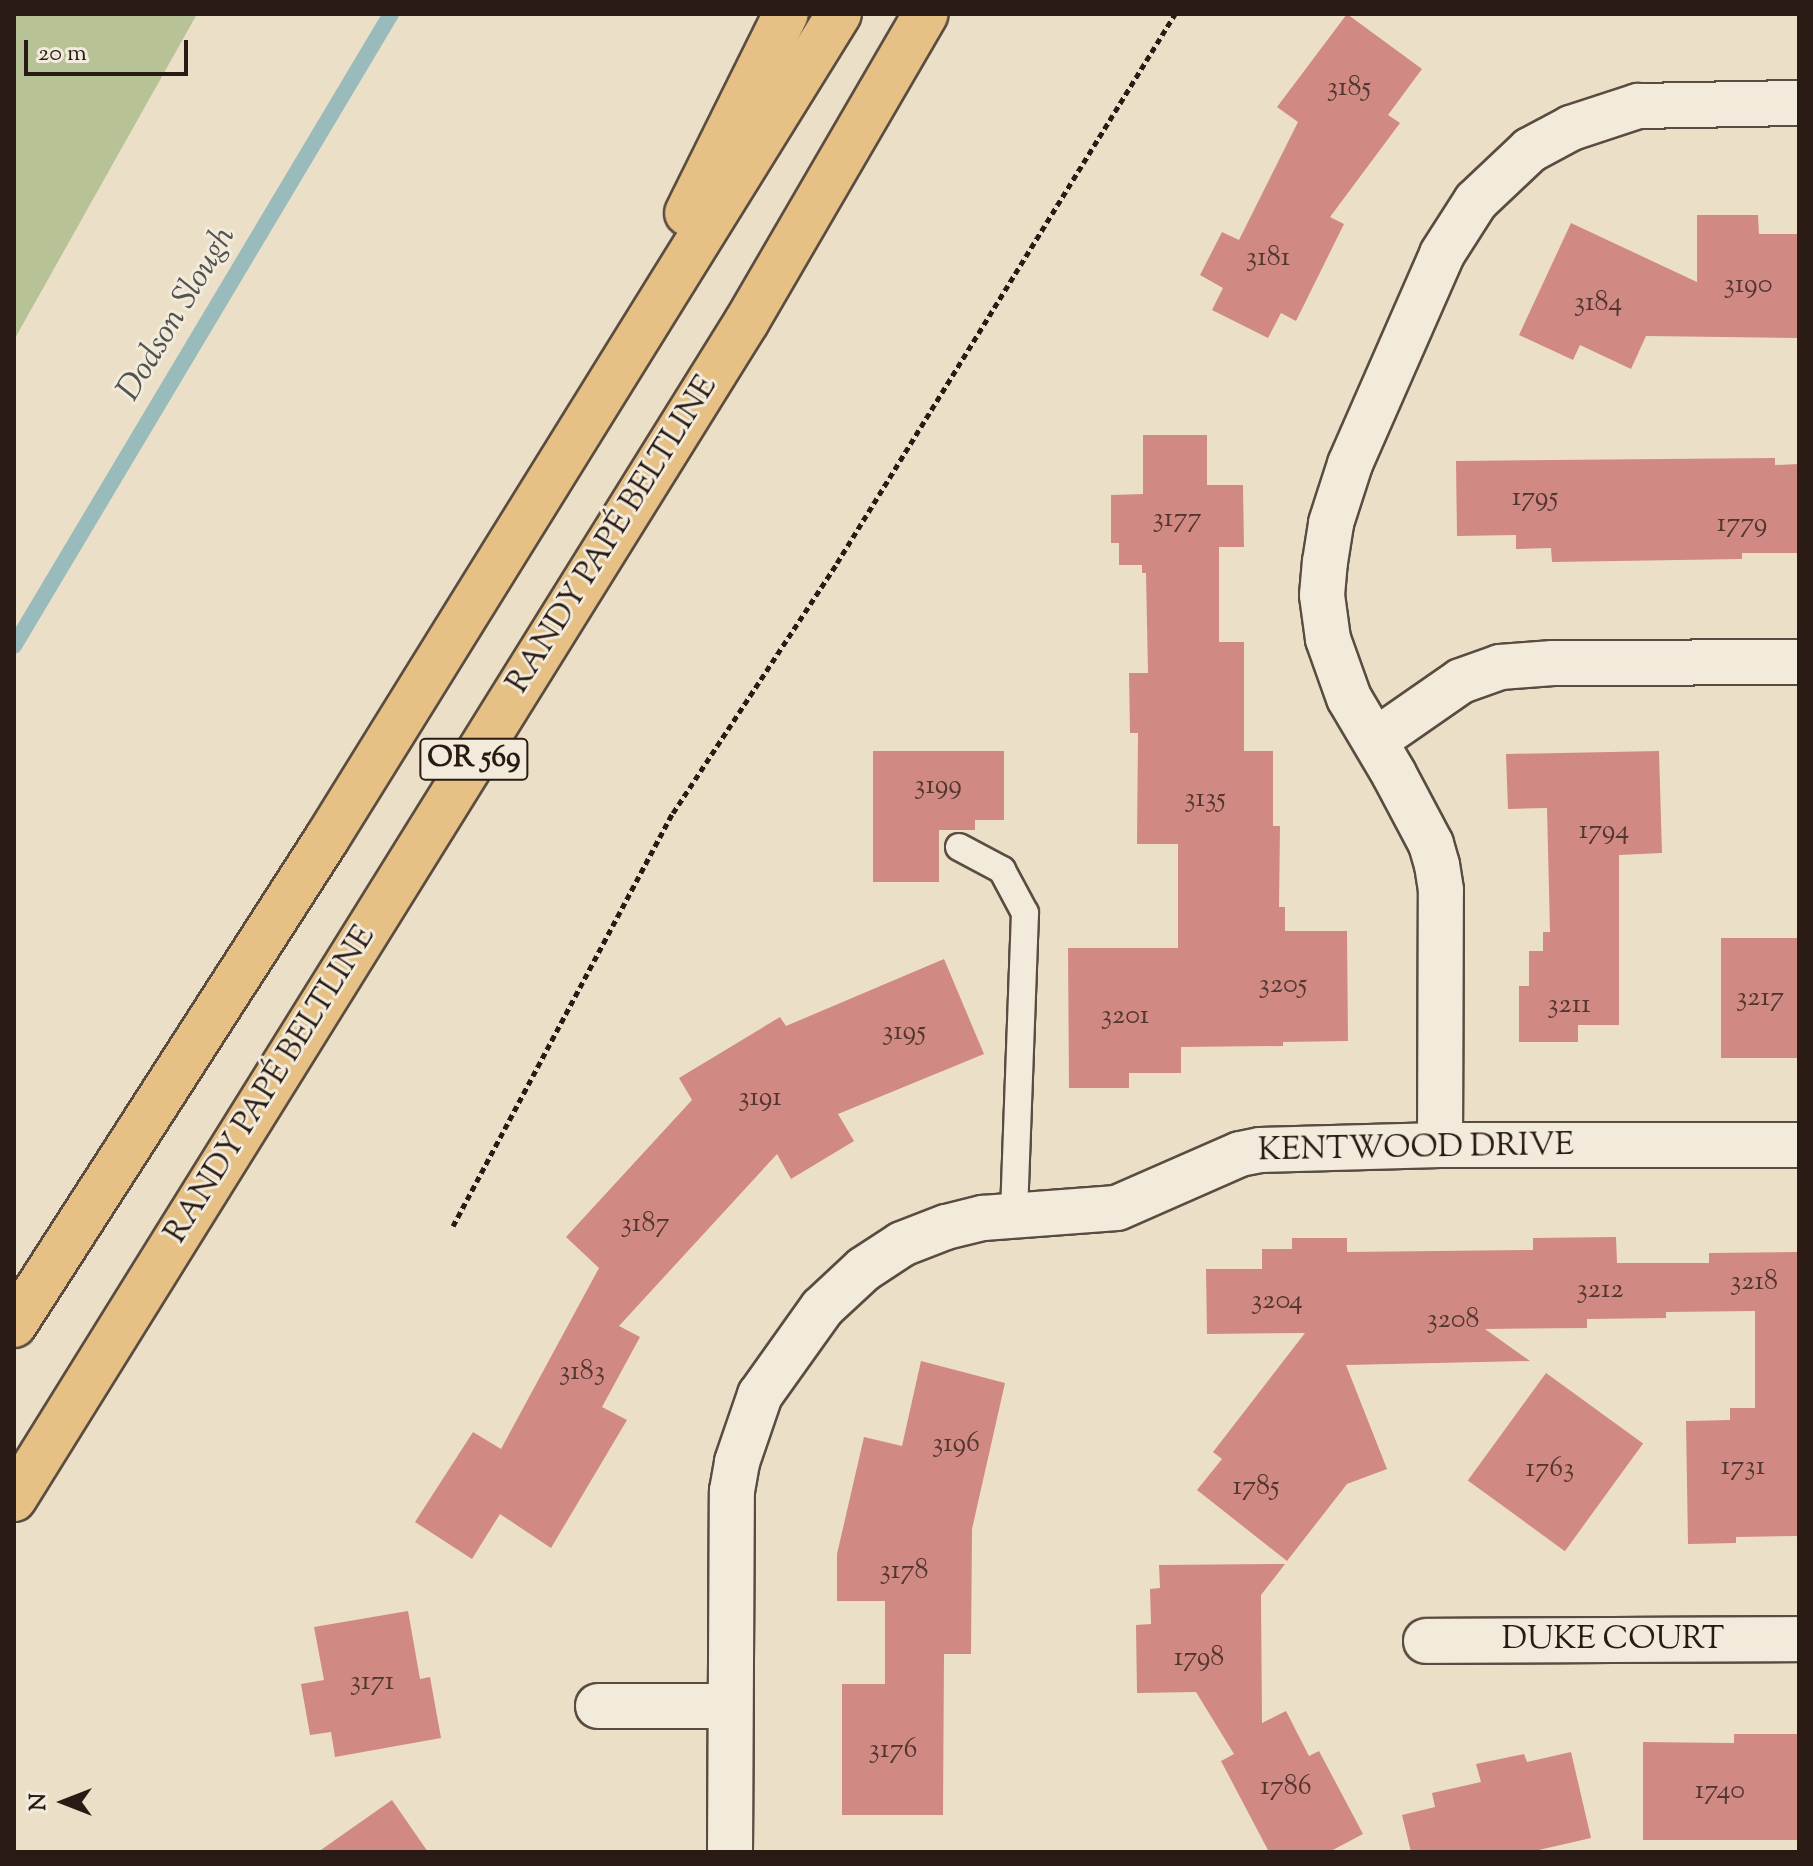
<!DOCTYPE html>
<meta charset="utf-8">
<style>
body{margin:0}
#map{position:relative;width:1813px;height:1866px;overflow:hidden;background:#ebe0c7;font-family:"Sorts Mill Goudy",serif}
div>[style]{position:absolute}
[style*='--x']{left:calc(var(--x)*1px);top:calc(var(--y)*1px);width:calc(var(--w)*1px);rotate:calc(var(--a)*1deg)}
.green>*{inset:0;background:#b7c296}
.stream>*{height:16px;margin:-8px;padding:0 8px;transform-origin:8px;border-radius:8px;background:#9abbbc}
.building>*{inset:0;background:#d18983;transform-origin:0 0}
.path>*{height:5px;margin-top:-2.5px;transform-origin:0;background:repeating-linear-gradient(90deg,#291b14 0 6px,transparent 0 10px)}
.roads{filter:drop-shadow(2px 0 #5a4c41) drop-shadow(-2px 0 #5a4c41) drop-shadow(0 2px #5a4c41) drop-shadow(0 -2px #5a4c41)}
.lane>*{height:26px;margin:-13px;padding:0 13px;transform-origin:13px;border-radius:13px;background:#f2ebdb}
.street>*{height:44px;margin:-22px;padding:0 22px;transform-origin:22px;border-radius:22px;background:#f2ebdb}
.highway>*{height:44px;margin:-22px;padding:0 22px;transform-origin:22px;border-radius:22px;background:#e6c084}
span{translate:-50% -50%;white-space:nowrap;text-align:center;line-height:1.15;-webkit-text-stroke:6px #f2ebdb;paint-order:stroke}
.number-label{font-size:28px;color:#533630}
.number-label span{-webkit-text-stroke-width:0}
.shield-label span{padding:2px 6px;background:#f2ebdb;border:2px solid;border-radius:6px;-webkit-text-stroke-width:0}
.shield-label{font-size:30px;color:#291b14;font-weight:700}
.street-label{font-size:32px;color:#291b14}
.water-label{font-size:34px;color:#51534f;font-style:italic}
.frame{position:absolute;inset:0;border:16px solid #291b14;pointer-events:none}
.north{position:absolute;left:24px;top:1762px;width:80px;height:80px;-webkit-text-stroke:6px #f2ebdb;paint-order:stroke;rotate:270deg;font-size:22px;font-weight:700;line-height:32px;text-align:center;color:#291b14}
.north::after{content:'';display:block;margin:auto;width:28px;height:36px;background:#291b14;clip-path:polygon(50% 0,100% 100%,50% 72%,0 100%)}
.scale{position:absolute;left:24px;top:40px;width:164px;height:36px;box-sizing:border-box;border:4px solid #291b14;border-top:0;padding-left:10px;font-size:24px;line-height:28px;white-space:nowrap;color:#291b14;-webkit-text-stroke:6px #f2ebdb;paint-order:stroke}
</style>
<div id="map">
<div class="green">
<i style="clip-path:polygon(14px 14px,197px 14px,14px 340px)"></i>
</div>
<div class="stream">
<i style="--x:14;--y:646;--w:736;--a:-59.18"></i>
</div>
<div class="building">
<i style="clip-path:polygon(1347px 14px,1422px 69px,1388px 115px,1400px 123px,1330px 217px,1344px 224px,1296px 321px,1281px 313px,1268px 338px,1212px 310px,1223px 288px,1200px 275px,1222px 232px,1239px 240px,1298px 122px,1277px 107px)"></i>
<i style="clip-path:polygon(1697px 215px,1758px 215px,1759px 234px,1799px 234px,1799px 338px,1646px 336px,1631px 369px,1580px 345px,1573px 360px,1519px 335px,1571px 223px,1697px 282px)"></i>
<i style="clip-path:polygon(1143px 435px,1207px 435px,1207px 485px,1243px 485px,1244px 547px,1219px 547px,1219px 642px,1244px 642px,1244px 751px,1273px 751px,1273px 826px,1280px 826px,1279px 907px,1285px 907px,1285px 931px,1347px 931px,1348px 1041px,1283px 1042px,1283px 1046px,1181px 1047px,1181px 1073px,1129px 1073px,1129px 1088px,1069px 1088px,1068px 948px,1178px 948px,1178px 844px,1137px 844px,1138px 733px,1130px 733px,1129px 673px,1148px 673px,1146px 573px,1142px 573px,1142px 565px,1119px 565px,1119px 543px,1111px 543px,1111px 495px,1143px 494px)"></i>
<i style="clip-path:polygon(1775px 458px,1775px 465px,1799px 464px,1799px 553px,1742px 553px,1742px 559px,1552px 562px,1551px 548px,1516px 549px,1516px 535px,1457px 536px,1456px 461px)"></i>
<i style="clip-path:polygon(873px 751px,1004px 751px,1004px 820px,975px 820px,975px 830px,939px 830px,939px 882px,873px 882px)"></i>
<i style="clip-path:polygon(1659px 751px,1662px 853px,1619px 855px,1619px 1025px,1578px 1025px,1578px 1042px,1519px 1042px,1519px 986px,1529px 986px,1529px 951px,1543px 951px,1543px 932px,1550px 932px,1547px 808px,1508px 809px,1506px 754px)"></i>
<i style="left:1721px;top:938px;width:78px;height:120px"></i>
<i style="clip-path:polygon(944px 959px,984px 1054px,838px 1114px,854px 1141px,791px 1179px,777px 1154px,619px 1326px,640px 1337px,602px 1407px,627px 1420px,551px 1548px,500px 1514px,472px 1559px,415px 1522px,473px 1432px,501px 1449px,599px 1268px,566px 1237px,692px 1100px,679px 1078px,780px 1017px,786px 1026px)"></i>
<i style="clip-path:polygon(1616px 1237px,1617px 1263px,1709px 1263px,1709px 1253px,1799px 1252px,1799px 1536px,1736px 1537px,1736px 1543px,1688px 1544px,1686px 1421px,1730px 1420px,1730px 1408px,1755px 1408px,1755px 1311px,1666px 1312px,1666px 1318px,1587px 1319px,1587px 1328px,1485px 1329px,1530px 1361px,1346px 1365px,1387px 1469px,1347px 1484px,1287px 1561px,1197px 1490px,1222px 1459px,1213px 1452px,1305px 1333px,1207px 1334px,1206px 1269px,1262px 1269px,1262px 1249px,1292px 1249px,1292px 1238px,1347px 1238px,1347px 1252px,1533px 1250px,1533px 1238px)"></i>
<i style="clip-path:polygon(921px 1361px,1005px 1383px,972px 1529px,971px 1654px,944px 1654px,943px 1815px,842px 1815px,842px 1684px,885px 1684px,885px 1601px,837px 1601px,837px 1554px,864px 1437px,902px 1446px)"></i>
<i style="left:1546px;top:1373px;width:120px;height:133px;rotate:36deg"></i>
<i style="clip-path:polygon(1285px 1564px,1261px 1595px,1262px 1723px,1286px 1711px,1309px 1756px,1319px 1751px,1363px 1834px,1329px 1852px,1269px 1852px,1221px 1761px,1234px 1754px,1196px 1692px,1137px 1693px,1136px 1625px,1151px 1624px,1150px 1589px,1160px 1588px,1159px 1565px)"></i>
<i style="clip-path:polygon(408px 1611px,420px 1679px,430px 1677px,441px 1738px,335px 1757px,331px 1732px,310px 1735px,301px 1684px,324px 1680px,314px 1627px)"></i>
<i style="clip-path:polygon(1734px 1734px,1797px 1734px,1797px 1840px,1643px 1840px,1643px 1742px,1734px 1743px)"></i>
<i style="clip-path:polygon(1571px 1752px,1591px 1838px,1530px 1852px,1411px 1852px,1402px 1815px,1435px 1807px,1432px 1793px,1481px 1782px,1476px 1764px,1524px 1754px,1527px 1762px)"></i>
<i style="clip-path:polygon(392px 1800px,428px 1852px,318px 1852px)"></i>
</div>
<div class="path">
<i style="--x:453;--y:1226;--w:468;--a:-62"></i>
<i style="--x:673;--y:813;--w:299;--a:-56.7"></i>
<i style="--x:837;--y:563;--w:645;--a:-58.38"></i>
</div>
<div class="roads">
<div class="lane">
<i style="--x:959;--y:847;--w:49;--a:28.1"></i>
<i style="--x:1002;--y:870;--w:49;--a:61.9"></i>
<i style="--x:1025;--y:913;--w:301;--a:92.1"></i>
</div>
<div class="street">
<i style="--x:1376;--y:740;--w:103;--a:-34.8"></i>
<i style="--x:1461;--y:681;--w:41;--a:-19.7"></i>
<i style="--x:1500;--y:667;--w:53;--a:-4.3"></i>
<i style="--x:1553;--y:663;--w:246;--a:-0.2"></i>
<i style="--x:1440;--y:1145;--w:255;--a:-89.8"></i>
<i style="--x:1441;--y:890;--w:25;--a:-99"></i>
<i style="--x:1437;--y:865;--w:22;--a:-106"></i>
<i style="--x:1431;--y:844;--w:79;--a:-117.9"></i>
<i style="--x:1394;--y:774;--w:88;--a:-120.6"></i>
<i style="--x:1349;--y:698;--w:63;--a:-109.6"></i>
<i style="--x:1328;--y:639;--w:44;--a:-97.8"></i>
<i style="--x:1322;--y:595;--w:33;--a:-85"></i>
<i style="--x:1325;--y:562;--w:39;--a:-81"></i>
<i style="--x:1331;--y:523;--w:62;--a:-72.1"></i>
<i style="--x:1350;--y:464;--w:229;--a:-66.3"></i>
<i style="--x:1442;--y:254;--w:63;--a:-57.3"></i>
<i style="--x:1476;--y:201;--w:74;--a:-43.4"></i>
<i style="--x:1530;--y:150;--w:47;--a:-28.2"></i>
<i style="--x:1571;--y:128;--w:71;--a:-18.2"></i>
<i style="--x:1638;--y:106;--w:161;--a:-1.1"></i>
<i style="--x:1426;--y:1641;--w:373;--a:-0.3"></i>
<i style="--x:598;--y:1706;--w:131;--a:0"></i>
<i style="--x:730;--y:1852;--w:361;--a:-89.7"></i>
<i style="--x:732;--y:1491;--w:29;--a:-80"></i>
<i style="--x:737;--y:1462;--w:71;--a:-71.1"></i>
<i style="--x:760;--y:1395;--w:107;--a:-54.5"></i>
<i style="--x:822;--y:1308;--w:57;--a:-42.9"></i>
<i style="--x:864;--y:1269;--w:45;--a:-33.3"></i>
<i style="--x:902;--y:1244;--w:47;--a:-21.1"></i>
<i style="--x:946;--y:1227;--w:38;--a:-14"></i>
<i style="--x:983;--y:1218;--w:134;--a:-4.3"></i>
<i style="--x:1117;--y:1208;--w:134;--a:-23.7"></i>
<i style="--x:1240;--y:1154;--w:20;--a:-11"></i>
<i style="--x:1260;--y:1150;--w:180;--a:-1.6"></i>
<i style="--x:1440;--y:1145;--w:359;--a:0"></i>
</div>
<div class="highway">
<i style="--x:687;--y:213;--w:222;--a:-63.6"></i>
<i style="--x:14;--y:1325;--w:577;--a:-57.25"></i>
<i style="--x:326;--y:840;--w:972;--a:-58.16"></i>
<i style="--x:14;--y:1499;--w:1387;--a:-58.11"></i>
<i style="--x:747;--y:321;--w:355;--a:-59.8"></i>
</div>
</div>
<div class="number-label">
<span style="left:1349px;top:88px">3185</span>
<span style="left:1268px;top:258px">3181</span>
<span style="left:1748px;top:285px">3190</span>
<span style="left:1598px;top:303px">3184</span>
<span style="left:1535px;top:498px">1795</span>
<span style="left:1177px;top:519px">3177</span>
<span style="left:1742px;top:524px">1779</span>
<span style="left:938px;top:786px">3199</span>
<span style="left:1205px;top:799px">3135</span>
<span style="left:1604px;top:831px">1794</span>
<span style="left:1283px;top:985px">3205</span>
<span style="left:1760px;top:998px">3217</span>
<span style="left:1569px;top:1005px">3211</span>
<span style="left:1125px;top:1016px">3201</span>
<span style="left:904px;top:1032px">3195</span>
<span style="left:760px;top:1098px">3191</span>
<span style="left:645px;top:1224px">3187</span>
<span style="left:1754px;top:1282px">3218</span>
<span style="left:1600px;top:1290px">3212</span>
<span style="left:1277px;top:1301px">3204</span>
<span style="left:1453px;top:1320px">3208</span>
<span style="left:582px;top:1372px">3183</span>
<span style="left:956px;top:1444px">3196</span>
<span style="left:1743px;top:1467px">1731</span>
<span style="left:1550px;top:1469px">1763</span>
<span style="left:1256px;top:1487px">1785</span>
<span style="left:904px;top:1571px">3178</span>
<span style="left:1199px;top:1658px">1798</span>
<span style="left:372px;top:1682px">3171</span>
<span style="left:893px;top:1750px">3176</span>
<span style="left:1286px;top:1787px">1786</span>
<span style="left:1720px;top:1791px">1740</span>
</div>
<div class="shield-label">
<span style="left:474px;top:759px">OR 569</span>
</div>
<div class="street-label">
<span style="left:613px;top:535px;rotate:-58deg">RANDY PAPÉ BELTLINE</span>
<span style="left:271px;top:1085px;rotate:-58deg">RANDY PAPÉ BELTLINE</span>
<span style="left:1416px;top:1149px;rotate:-1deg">KENTWOOD DRIVE</span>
<span style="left:1613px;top:1640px">DUKE COURT</span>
</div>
<div class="water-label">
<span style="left:177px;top:314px;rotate:-59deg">Dodson Slough</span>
</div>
<div class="frame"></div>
<div class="north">N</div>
<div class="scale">20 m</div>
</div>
